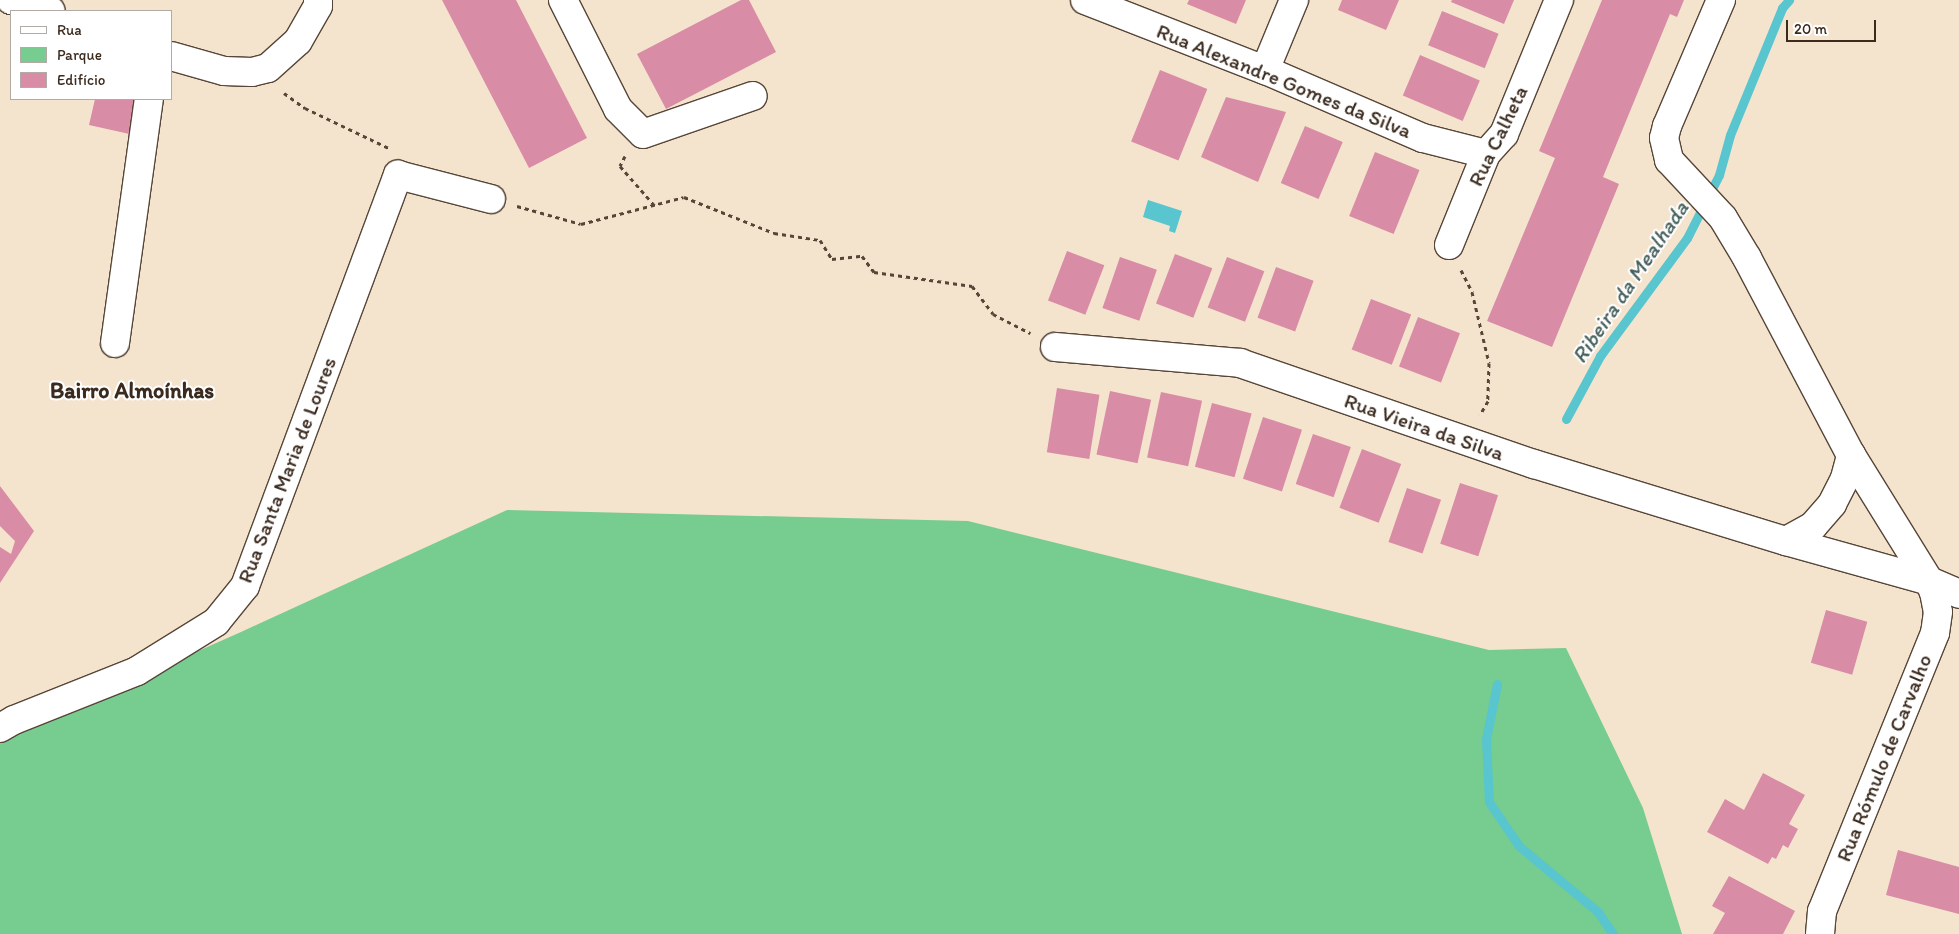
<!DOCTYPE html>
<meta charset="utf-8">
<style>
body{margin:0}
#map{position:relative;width:1959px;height:934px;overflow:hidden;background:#f5e4cd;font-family:Itim,sans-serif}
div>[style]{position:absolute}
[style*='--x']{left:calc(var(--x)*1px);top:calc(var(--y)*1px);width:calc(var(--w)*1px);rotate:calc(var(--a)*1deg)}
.green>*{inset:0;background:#77cc8f}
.water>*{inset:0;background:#58c5cf}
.stream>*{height:9px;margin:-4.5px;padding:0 4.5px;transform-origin:4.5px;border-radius:4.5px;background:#58c5cf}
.building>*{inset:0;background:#d98ca5;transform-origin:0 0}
.path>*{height:3px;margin-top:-1.5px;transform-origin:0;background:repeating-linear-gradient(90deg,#574638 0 4px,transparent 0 8px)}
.roads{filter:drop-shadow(1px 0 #574638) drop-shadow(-1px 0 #574638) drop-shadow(0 1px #574638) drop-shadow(0 -1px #574638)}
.minor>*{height:28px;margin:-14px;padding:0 14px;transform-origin:14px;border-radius:14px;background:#fff}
span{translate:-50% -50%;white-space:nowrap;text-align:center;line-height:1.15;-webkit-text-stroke:4px #fff;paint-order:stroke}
.street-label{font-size:21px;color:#3b2a1e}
.water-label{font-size:22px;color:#45605c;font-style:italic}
.neighbourhood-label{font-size:22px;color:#3b2a1e;font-weight:700}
.legend{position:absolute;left:10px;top:10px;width:162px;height:90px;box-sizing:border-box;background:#fff;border:1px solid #b1aaa5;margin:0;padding:6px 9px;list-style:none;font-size:15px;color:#3b2a1e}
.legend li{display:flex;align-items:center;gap:10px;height:25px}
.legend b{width:25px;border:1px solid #b1aaa5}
.scale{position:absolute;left:1786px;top:20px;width:90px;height:22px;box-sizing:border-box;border:2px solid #3b2a1e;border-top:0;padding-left:6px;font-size:15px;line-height:18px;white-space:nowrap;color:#3b2a1e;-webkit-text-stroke:4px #fff;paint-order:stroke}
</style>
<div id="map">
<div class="green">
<i style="clip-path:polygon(507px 510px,968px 521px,1489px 650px,1566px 648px,1643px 808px,1682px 934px,0 934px,0 739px,241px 632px)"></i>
</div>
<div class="water">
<i style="clip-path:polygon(1148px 200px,1182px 211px,1175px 233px,1169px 231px,1170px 226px,1143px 217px)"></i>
</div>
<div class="stream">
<i style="--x:1566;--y:419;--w:72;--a:-61.6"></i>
<i style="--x:1600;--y:356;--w:147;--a:-53.6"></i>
<i style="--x:1687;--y:238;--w:71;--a:-63.1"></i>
<i style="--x:1719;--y:175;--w:41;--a:-74.6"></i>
<i style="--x:1730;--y:135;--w:137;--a:-67.7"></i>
<i style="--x:1782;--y:8;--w:11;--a:-49"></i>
<i style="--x:1497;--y:684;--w:56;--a:101.3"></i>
<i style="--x:1486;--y:739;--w:63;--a:87.3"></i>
<i style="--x:1489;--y:802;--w:53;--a:55.7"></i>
<i style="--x:1519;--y:846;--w:103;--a:39.9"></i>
<i style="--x:1598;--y:912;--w:27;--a:56"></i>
</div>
<div class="building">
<i style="clip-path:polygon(442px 0,516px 0,587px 138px,529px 168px)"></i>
<i style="clip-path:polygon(741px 0,749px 0,776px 52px,666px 109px,637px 54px)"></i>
<i style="clip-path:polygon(1189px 0,1246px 0,1236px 24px,1187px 4px)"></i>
<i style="clip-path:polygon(1342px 0,1399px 0,1386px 30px,1338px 10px)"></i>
<i style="clip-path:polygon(1452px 0,1514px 0,1504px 24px,1451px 2px)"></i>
<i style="clip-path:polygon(1602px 0,1684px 0,1677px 17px,1670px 14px,1603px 177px,1619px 184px,1552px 347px,1487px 321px,1555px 158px,1539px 151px)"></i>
<i style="left:1442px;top:11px;width:61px;height:37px;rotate:22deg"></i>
<i style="left:1420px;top:55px;width:65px;height:44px;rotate:23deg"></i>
<i style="left:1160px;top:70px;width:51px;height:77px;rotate:22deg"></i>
<i style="clip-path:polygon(1226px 97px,1286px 112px,1258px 182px,1201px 157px)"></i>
<i style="clip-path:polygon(95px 99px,138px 99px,134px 135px,89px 125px)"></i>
<i style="left:1305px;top:126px;width:41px;height:62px;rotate:23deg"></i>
<i style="left:1375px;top:152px;width:48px;height:69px;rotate:22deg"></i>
<i style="left:1067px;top:251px;width:40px;height:53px;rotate:21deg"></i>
<i style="left:1175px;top:254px;width:40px;height:53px;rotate:21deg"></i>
<i style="left:1120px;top:257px;width:39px;height:54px;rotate:19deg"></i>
<i style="left:1227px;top:257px;width:40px;height:54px;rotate:21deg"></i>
<i style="left:1276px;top:267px;width:40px;height:54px;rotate:20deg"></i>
<i style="left:1371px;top:299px;width:43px;height:54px;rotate:21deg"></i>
<i style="left:1418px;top:317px;width:45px;height:53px;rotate:21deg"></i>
<i style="left:1057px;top:388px;width:43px;height:65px;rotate:9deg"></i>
<i style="left:1110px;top:391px;width:42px;height:65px;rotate:12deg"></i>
<i style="left:1161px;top:392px;width:42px;height:67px;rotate:12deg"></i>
<i style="left:1212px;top:403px;width:41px;height:66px;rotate:15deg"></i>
<i style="left:1263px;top:417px;width:41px;height:65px;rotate:18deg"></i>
<i style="left:1313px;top:434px;width:40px;height:53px;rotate:19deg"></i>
<i style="left:1362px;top:449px;width:42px;height:63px;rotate:21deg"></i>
<i style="left:1460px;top:483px;width:40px;height:64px;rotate:18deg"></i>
<i style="clip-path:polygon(0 486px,34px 531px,0 583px,0 547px,11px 554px,15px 541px,0 526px)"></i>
<i style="left:1407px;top:488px;width:36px;height:57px;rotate:19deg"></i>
<i style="left:1826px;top:610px;width:43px;height:55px;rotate:16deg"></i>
<i style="clip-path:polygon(1763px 773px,1805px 795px,1789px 824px,1798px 829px,1788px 848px,1783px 845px,1776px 859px,1772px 857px,1768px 864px,1707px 832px,1725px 799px,1744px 810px)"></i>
<i style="clip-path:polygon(1898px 850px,1959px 867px,1959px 914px,1886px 895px)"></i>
<i style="clip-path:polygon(1729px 876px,1795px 911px,1783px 934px,1713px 934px,1725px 913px,1712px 906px)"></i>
</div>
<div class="path">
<i style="--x:284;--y:93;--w:26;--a:36"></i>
<i style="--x:305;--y:108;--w:93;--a:25.5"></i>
<i style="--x:625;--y:156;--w:11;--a:117"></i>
<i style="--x:620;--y:166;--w:53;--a:48.8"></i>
<i style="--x:517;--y:206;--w:66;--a:15.7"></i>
<i style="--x:581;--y:224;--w:106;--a:-14.7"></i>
<i style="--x:684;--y:197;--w:97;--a:21.8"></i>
<i style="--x:774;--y:233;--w:47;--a:8.7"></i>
<i style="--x:820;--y:240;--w:22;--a:58"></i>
<i style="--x:832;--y:259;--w:30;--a:-6"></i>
<i style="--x:862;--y:256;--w:20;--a:53"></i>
<i style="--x:874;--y:272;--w:99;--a:8.1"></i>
<i style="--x:972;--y:286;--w:35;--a:53"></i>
<i style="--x:993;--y:314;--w:42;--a:27.2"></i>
<i style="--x:1461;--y:270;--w:25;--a:63"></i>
<i style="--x:1472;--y:292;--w:73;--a:76.5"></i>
<i style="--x:1489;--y:363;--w:38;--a:92"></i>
<i style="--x:1488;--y:401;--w:16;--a:120"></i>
</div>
<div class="roads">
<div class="minor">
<i style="--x:11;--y:0;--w:41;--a:15.4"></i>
<i style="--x:563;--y:0;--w:122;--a:63.2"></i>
<i style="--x:618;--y:109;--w:35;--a:45"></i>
<i style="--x:643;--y:134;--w:116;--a:-19.1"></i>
<i style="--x:1085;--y:0;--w:193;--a:21.3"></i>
<i style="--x:1265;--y:70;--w:172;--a:23.3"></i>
<i style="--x:1423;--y:138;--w:65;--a:14.3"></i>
<i style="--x:1721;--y:0;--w:137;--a:113.2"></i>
<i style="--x:1667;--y:126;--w:12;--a:104"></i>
<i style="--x:1664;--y:138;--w:23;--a:77"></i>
<i style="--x:1669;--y:160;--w:79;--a:47"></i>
<i style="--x:1723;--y:218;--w:47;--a:59"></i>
<i style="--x:1747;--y:258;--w:223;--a:62.2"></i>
<i style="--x:1851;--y:455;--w:148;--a:58.2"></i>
<i style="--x:1929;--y:581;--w:12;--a:66"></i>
<i style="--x:1934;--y:592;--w:20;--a:79"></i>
<i style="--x:1938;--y:612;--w:21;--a:98"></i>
<i style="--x:1935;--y:633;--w:300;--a:112.1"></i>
<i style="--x:1822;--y:911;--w:23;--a:95"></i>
<i style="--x:171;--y:56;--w:55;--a:15.8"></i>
<i style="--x:224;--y:71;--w:28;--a:2"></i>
<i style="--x:252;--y:72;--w:16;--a:-14"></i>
<i style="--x:268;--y:68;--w:40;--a:-42"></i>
<i style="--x:298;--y:41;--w:40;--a:-60.3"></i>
<i style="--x:318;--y:6;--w:6;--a:-90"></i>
<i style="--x:1265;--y:70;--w:76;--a:-67.5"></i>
<i style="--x:1449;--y:245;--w:98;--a:-67.9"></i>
<i style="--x:1486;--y:154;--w:27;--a:-48"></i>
<i style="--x:1504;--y:134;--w:145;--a:-67.7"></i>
<i style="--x:115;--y:343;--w:246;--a:-82.1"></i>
<i style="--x:1055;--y:347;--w:186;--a:4.9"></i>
<i style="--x:1240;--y:363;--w:311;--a:19"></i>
<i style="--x:1534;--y:464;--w:264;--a:17"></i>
<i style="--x:1786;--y:541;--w:148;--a:15.6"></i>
<i style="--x:1929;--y:581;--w:33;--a:23"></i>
<i style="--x:1786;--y:541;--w:31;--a:-29"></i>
<i style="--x:1813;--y:526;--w:29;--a:-49"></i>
<i style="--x:1832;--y:504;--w:29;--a:-63"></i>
<i style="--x:1845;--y:478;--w:24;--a:-75"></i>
<i style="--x:0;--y:728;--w:16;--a:-30"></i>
<i style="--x:14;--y:720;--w:132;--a:-21.7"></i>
<i style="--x:137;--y:671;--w:93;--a:-31.8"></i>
<i style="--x:216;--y:622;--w:46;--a:-51.1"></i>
<i style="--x:245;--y:586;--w:439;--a:-69.6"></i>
<i style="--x:398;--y:175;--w:96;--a:14.5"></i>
</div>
</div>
<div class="street-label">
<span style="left:1284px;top:81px;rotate:22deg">Rua Alexandre Gomes da Silva</span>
<span style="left:1498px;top:136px;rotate:-64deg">Rua Calheta</span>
<span style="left:1424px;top:427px;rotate:19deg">Rua Vieira da Silva</span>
<span style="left:287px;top:470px;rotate:-69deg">Rua Santa Maria de Loures</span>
<span style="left:1884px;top:758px;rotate:-68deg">Rua Rómulo de Carvalho</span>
</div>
<div class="water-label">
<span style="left:1630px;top:282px;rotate:-56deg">Ribeira da Mealhada</span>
</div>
<div class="neighbourhood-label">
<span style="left:132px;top:391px">Bairro Almoínhas</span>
</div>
<ul class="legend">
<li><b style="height:6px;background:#fff"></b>Rua</li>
<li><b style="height:14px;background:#77cc8f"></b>Parque</li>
<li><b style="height:14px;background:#d98ca5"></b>Edifício</li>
</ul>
<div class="scale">20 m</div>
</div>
